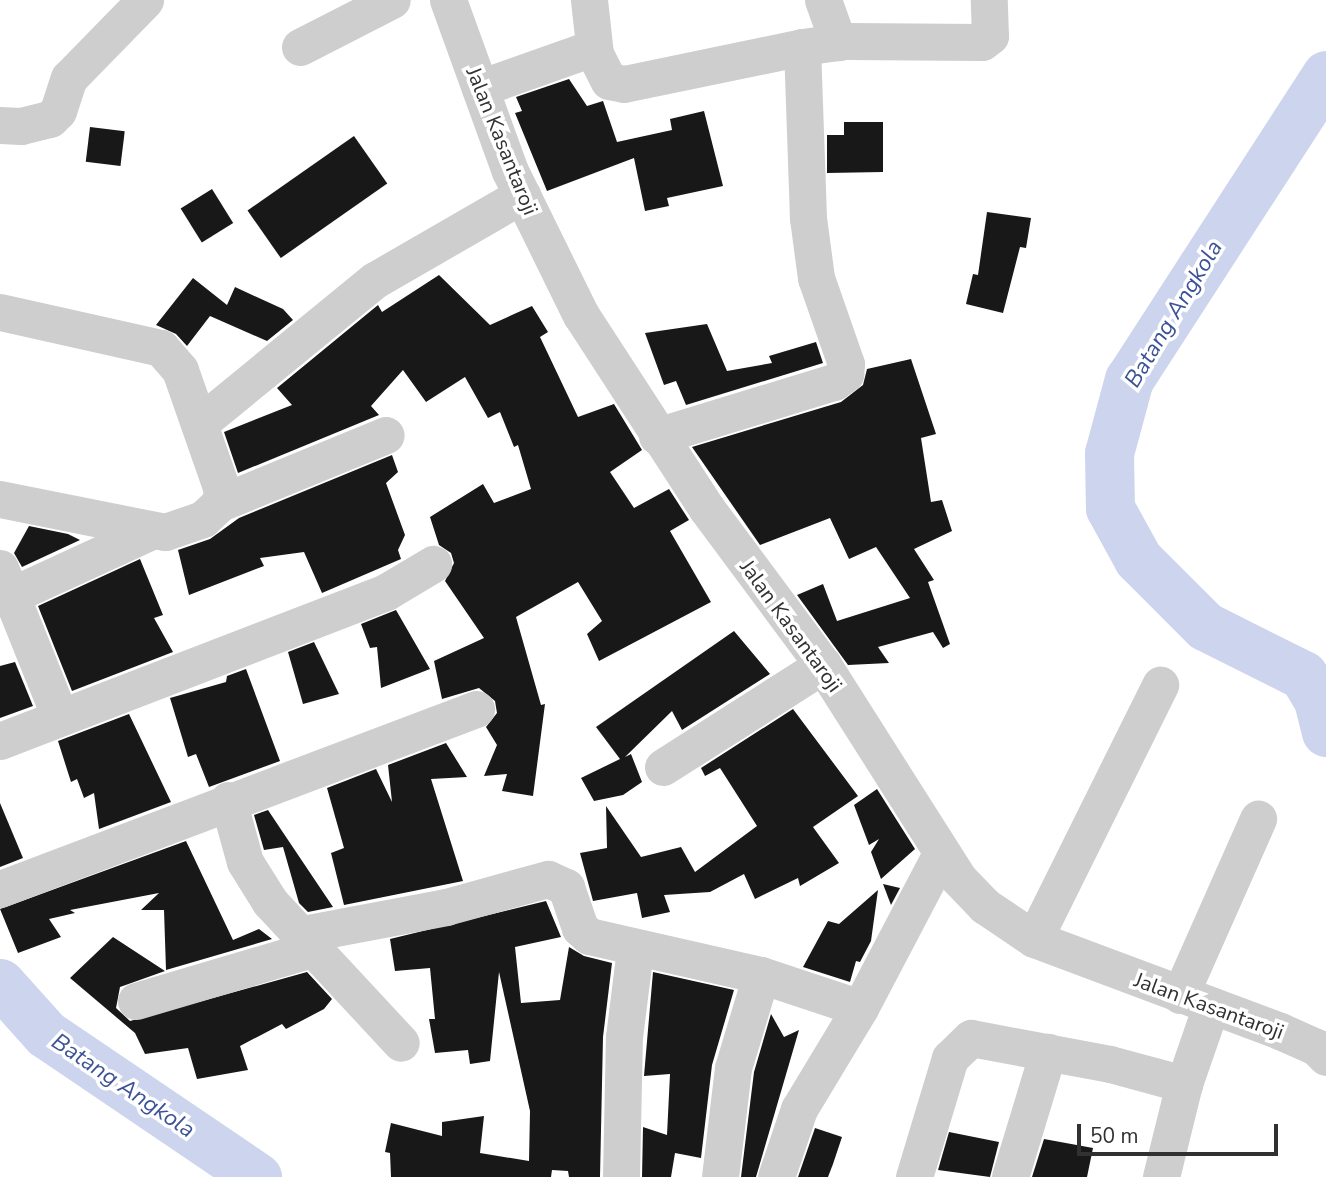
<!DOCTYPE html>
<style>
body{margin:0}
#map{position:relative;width:1326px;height:1177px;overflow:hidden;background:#fff;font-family:"Nunito Sans",sans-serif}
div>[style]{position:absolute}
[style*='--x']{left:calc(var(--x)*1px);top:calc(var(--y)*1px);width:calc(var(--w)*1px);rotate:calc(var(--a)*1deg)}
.river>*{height:49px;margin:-24.5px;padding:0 24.5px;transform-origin:24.5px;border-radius:24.5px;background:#ccd4ee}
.building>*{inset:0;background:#181818;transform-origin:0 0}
.minor>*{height:37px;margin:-18.5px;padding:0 18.5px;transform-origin:18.5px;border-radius:18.5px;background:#cecece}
span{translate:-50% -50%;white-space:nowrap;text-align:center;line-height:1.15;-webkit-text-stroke:7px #fff;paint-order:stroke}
.street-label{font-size:21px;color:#313131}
.water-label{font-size:23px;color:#3c5297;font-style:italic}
.scale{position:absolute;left:1077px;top:1124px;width:201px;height:32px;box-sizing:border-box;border:4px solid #313131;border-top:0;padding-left:9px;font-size:21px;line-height:24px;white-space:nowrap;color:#313131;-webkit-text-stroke:5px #fff;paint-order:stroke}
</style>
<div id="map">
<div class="river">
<i style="--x:1326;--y:75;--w:362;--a:122.9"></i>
<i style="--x:1129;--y:379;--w:77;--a:105.1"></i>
<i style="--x:1109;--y:453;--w:55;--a:89"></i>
<i style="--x:1110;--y:508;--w:58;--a:61.2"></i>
<i style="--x:1138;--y:559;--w:95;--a:45"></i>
<i style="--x:1205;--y:626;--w:110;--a:26.6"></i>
<i style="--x:1303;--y:675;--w:29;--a:59"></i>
<i style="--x:1318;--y:700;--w:33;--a:76"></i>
<i style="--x:0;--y:983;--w:69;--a:48"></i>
<i style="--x:46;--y:1034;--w:255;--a:34.1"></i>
</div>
<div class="building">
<i style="clip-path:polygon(569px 79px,587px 106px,603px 101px,617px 142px,672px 130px,670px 119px,704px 111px,723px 186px,667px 198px,669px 206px,645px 211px,634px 158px,547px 191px,515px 113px,522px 111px,516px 97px)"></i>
<i style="clip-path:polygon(844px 122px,883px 122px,883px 172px,827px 173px,827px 135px,844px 135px)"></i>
<i style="left:90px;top:127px;width:35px;height:35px;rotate:7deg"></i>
<i style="left:354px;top:136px;width:58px;height:130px;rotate:55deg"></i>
<i style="left:212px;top:189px;width:40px;height:37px;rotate:58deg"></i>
<i style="clip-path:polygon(987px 212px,1031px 218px,1026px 248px,1020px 247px,1003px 313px,966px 304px,973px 274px,978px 275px)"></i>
<i style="clip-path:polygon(439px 275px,490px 325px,532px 306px,548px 332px,540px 337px,578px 417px,614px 404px,642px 450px,610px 472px,634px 508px,669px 489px,689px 520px,670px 531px,711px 602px,599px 661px,587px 634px,602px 621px,578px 582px,516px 617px,541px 705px,545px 704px,533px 796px,502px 791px,507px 774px,484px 776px,497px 745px,486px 727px,497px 713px,495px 701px,479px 688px,442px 699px,434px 661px,484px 638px,445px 581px,454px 563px,451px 553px,439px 545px,430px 517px,483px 484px,494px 503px,531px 489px,518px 445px,514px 447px,500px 412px,488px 418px,465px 377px,426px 402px,403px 370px,371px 406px,379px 415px,238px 473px,224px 432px,292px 405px,277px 388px,378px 305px,382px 312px)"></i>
<i style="clip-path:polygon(193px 278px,227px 305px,235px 287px,283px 309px,293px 320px,267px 341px,210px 316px,187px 346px,176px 334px,156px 325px)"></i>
<i style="clip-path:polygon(707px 324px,727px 371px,772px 363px,769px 356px,816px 342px,823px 363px,686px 405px,676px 381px,664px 385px,645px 333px)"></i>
<i style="clip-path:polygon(911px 359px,936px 434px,921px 438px,931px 502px,942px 500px,952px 531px,914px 549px,934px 580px,928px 582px,950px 644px,943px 648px,933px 632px,878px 647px,889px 663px,848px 665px,797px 595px,823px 584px,837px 621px,910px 598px,876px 547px,849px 559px,830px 518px,760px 545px,692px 447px,841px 402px,863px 385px,867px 369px)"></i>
<i style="clip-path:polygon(392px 455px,398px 472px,386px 483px,405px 535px,398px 550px,401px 559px,322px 593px,304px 552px,260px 558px,264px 566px,189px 595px,178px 550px,210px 539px,239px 518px)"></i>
<i style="clip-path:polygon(29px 526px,68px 534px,80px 540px,22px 567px,14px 553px)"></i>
<i style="clip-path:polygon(140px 559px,163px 615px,154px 618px,173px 652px,72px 691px,38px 606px)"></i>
<i style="clip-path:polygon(396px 610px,430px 669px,381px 688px,377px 647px,370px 648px,361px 624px)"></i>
<i style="clip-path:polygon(734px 631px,770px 674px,682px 730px,672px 711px,625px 757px,631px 754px,642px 782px,623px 795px,594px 801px,581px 778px,620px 759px,596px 727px)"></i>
<i style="clip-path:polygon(314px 642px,339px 694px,303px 704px,288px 652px)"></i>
<i style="clip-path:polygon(15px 662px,33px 706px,0 718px,0 666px)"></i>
<i style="clip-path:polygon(246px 669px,280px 761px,209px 787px,196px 754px,188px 757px,170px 698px,226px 682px,227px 676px)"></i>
<i style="clip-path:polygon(793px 709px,858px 796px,813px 827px,839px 863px,800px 886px,798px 878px,755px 899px,744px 874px,710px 892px,664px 895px,670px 912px,642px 918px,637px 893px,593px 901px,580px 853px,607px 848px,606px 806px,641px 857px,681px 847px,695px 872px,757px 826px,720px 768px,705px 776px,701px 768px)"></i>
<i style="clip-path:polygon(129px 714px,171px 802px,99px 829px,94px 793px,84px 798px,77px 779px,71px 782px,58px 741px)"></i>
<i style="clip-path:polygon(446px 743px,467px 777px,431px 779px,463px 881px,344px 905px,331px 853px,344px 848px,327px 788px,376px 769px,392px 802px,388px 765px)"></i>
<i style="clip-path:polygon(877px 789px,915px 849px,881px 879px,871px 852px,879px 839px,869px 845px,854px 805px)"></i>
<i style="clip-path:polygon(0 803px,23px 858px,0 867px)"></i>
<i style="clip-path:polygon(268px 810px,284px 834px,333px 907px,308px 912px,299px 903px,283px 847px,264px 850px,254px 815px)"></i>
<i style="clip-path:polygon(186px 841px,233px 940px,259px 929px,272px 939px,166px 970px,164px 910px,141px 910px,159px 893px,70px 910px,75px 913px,49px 919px,61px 937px,18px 953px,0 909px)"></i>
<i style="clip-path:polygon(883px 884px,900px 888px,891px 905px)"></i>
<i style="clip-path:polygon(878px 890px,871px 941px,860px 962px,856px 961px,850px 982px,803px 967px,828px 921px,839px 924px)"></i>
<i style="clip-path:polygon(546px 901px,561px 937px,515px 947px,521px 1003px,560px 1000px,569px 947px,584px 956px,612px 963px,603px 1037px,600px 1177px,569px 1177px,568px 1171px,552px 1170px,551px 1177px,391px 1177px,390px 1153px,385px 1152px,391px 1123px,442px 1136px,442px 1122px,484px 1116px,480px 1153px,529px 1161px,530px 1111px,499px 972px,490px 1061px,470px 1064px,468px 1050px,435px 1053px,429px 1019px,435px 1019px,430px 968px,395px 971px,390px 939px)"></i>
<i style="clip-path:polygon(113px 937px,165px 971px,120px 987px,116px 1008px,130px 1021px,307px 972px,332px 999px,324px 1009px,286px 1029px,282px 1024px,240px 1046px,248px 1070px,197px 1079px,188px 1048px,145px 1054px,135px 1033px,70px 978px)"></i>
<i style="clip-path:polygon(653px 972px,734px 990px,712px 1065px,701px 1158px,675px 1153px,671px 1177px,642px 1177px,643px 1127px,667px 1135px,670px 1074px,644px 1076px)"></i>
<i style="clip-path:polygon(771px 1014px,784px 1037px,799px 1030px,756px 1177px,741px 1177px,754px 1072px)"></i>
<i style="clip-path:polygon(815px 1128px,842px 1137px,833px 1164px,828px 1177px,798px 1177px)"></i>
<i style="clip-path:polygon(949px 1132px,999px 1142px,990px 1177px,938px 1170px)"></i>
<i style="clip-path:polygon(1044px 1139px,1093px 1148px,1087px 1177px,1032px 1177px)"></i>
</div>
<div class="minor">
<i style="--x:448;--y:0;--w:182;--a:70.1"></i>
<i style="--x:510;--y:171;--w:161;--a:63.8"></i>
<i style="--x:581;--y:315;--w:231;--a:57"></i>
<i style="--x:707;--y:509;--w:194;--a:53.4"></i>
<i style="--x:823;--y:665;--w:252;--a:57.6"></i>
<i style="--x:958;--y:878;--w:39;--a:46"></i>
<i style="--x:985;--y:906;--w:59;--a:34"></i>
<i style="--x:1034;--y:939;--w:263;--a:20.5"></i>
<i style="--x:1280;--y:1031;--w:39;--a:24"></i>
<i style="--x:1316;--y:1047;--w:14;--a:45"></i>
<i style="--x:589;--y:0;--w:54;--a:83.7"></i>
<i style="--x:823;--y:0;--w:45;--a:70.3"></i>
<i style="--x:300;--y:47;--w:103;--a:-27.1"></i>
<i style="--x:480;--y:88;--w:110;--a:-19.6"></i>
<i style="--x:584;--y:51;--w:11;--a:15"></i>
<i style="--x:595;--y:54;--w:30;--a:63"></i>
<i style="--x:609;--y:81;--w:15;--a:11"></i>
<i style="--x:624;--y:84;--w:182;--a:-11.7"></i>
<i style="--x:0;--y:125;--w:21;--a:3"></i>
<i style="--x:21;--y:126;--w:30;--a:-14"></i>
<i style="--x:50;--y:119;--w:11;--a:-45"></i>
<i style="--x:58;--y:111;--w:35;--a:-72"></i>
<i style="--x:69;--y:78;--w:109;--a:-45.7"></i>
<i style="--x:0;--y:312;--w:165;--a:12.6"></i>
<i style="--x:161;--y:348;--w:29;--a:49"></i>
<i style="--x:180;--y:370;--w:127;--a:70.7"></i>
<i style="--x:222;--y:490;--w:13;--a:99"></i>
<i style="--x:220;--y:503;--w:23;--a:137"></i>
<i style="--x:203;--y:519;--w:40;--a:161.1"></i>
<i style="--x:165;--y:532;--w:168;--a:-168.7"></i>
<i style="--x:200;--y:423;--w:226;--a:-39.3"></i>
<i style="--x:375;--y:280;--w:170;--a:-30"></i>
<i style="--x:657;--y:436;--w:185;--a:-17"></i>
<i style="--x:834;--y:382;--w:14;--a:-36"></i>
<i style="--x:845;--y:374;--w:10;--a:-84"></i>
<i style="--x:846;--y:364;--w:91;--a:-109.2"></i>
<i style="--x:816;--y:278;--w:61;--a:-97.6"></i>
<i style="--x:808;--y:218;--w:171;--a:-92"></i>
<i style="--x:802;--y:47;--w:44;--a:-7.8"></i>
<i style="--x:846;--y:41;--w:136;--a:0.4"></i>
<i style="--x:982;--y:42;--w:10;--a:-37"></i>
<i style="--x:990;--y:36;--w:36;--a:-92"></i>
<i style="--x:220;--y:503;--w:179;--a:-22.3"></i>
<i style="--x:0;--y:568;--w:161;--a:68.1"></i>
<i style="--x:12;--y:595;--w:151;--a:-24.7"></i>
<i style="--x:0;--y:741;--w:414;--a:-21.1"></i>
<i style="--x:386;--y:592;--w:55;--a:-30.8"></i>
<i style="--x:663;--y:767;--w:190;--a:-32.5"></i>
<i style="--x:228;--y:800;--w:64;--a:74.7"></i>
<i style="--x:245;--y:862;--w:47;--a:58"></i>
<i style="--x:270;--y:902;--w:192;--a:47.1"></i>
<i style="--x:0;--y:889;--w:509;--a:-20.71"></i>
<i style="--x:298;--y:935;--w:151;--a:-10.7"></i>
<i style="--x:446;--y:907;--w:106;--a:-15.4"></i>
<i style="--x:548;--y:879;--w:20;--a:24"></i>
<i style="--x:566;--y:887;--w:43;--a:71.1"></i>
<i style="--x:580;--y:928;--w:12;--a:42"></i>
<i style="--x:589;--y:936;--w:176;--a:12.8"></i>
<i style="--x:761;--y:975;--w:104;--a:18.4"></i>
<i style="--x:860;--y:1008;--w:174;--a:-62.3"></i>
<i style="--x:1034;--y:939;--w:284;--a:-63.6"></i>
<i style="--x:1180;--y:995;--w:193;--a:-66.1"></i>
<i style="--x:136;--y:1001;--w:184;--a:-16.5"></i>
<i style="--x:621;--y:1177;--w:140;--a:-88.8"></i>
<i style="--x:624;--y:1037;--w:89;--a:-82.9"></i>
<i style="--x:720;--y:1177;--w:110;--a:-83.2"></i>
<i style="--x:733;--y:1068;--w:97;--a:-73.2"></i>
<i style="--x:776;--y:1177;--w:72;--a:-71.3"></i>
<i style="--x:799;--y:1109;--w:118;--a:-58.9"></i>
<i style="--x:914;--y:1177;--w:124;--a:-73.2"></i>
<i style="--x:950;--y:1058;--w:29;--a:-44"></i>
<i style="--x:971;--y:1038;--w:141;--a:10.6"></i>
<i style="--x:1110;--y:1064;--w:77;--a:15.1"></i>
<i style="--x:1010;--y:1177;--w:131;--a:-73.1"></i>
<i style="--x:1161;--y:1177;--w:96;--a:-76.1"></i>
<i style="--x:1184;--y:1084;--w:83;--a:-70.9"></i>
</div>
<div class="street-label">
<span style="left:502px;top:141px;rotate:68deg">Jalan Kasantaroji</span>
<span style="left:791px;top:626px;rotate:54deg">Jalan Kasantaroji</span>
<span style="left:1209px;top:1006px;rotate:20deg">Jalan Kasantaroji</span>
</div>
<div class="water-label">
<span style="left:1174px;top:314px;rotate:-59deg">Batang Angkola</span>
<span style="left:123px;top:1086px;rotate:34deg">Batang Angkola</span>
</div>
<div class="scale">50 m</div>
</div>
